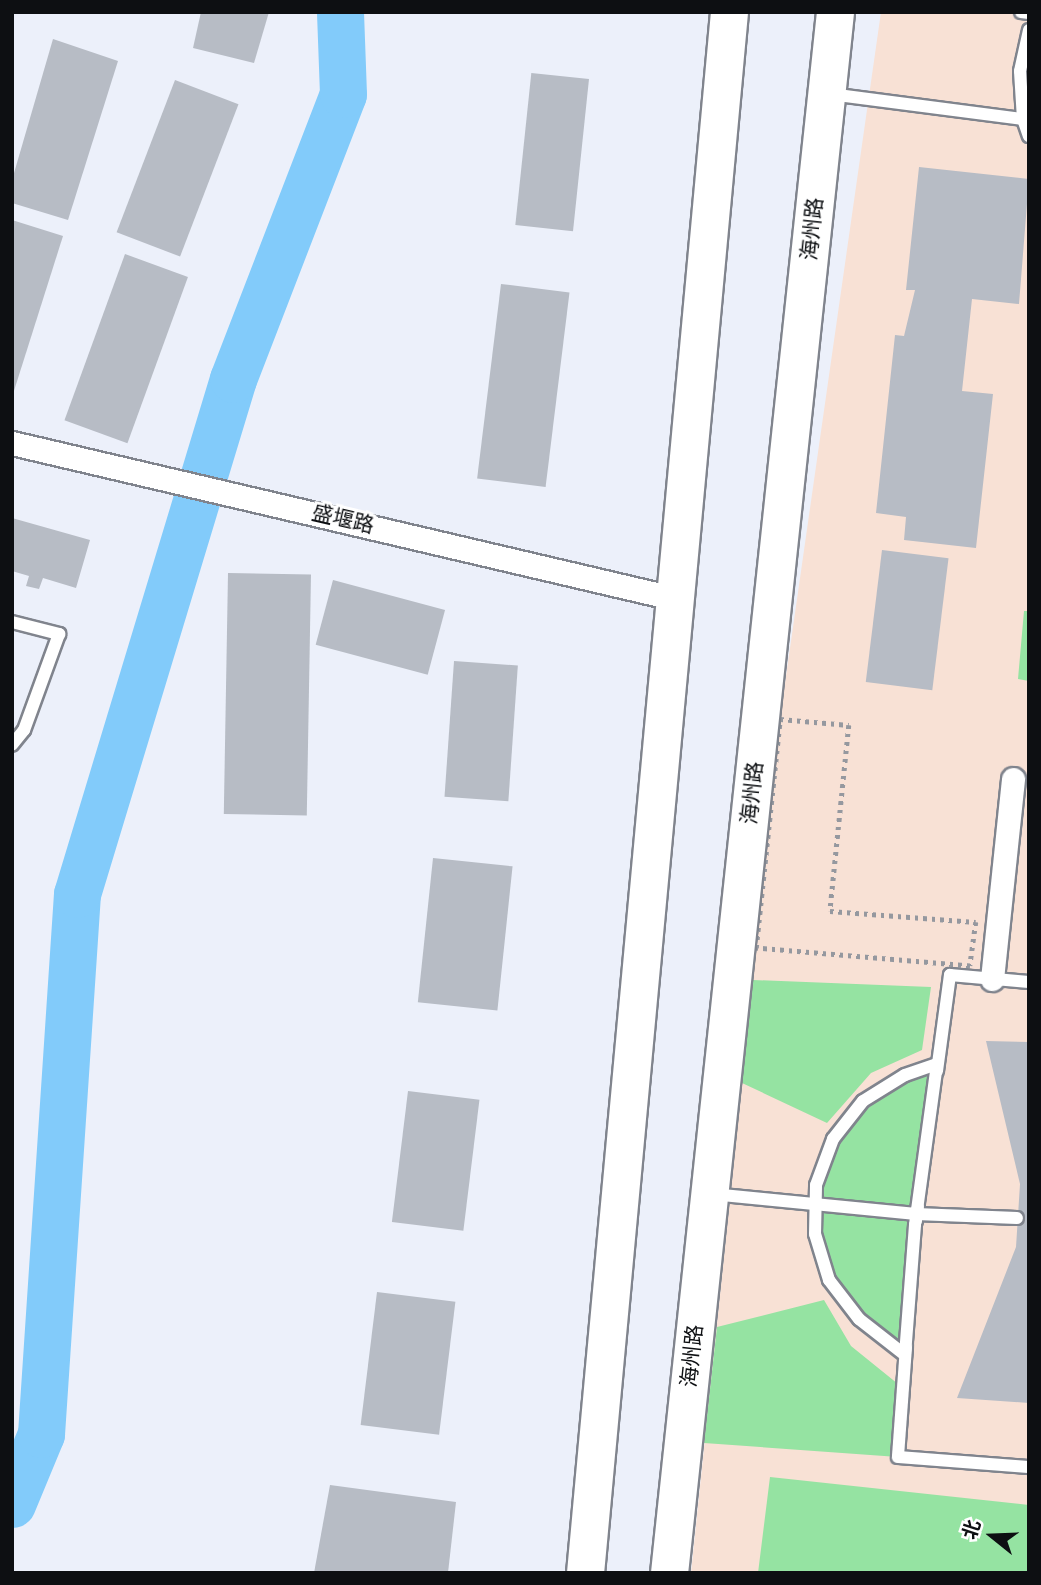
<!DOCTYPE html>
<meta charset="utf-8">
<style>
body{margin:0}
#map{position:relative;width:1041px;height:1585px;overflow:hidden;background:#ecf0fa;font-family:Helvetica,"Noto Sans SC",sans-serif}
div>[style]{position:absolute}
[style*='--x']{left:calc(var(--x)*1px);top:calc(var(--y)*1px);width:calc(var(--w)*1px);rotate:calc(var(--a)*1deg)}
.education>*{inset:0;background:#f8e1d5}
.green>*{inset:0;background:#95e3a2}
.river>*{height:47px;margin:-23.5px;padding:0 23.5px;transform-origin:23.5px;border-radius:23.5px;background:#82cbfa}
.building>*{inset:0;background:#b7bcc5;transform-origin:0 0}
.path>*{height:4.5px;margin-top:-2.25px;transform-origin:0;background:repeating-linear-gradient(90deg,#95989f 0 3.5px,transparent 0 8.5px)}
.roads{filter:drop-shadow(2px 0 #80848d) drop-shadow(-2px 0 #80848d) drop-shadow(0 2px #80848d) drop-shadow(0 -2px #80848d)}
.lane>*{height:12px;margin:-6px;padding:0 6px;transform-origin:6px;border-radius:6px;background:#fff}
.street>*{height:23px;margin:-11.5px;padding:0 11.5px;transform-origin:11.5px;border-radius:11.5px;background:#fff}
.primary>*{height:37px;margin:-18.5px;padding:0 18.5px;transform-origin:18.5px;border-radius:18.5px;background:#fff}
span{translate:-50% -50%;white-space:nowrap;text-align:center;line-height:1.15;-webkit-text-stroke:6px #fff;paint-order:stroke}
.street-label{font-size:21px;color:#0d0f12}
.frame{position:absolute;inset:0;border:14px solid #0d0f12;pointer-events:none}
.north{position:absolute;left:957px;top:1501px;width:70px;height:70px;-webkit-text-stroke:5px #fff;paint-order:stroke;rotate:288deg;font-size:19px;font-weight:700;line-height:28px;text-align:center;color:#0d0f12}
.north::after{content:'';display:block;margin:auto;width:24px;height:32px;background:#0d0f12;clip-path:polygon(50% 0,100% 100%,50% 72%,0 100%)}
</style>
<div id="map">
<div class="education">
<i style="clip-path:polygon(881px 12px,1029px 12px,1029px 1573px,691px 1573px,780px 718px)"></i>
</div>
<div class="green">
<i style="clip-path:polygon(1024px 611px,1029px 611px,1029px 681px,1018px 679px)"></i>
<i style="clip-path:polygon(753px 980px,931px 987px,922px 1050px,871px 1073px,827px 1123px,742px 1083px)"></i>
<i style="clip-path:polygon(937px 1064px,905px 1355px,859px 1319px,820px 1257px,822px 1161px,863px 1101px)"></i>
<i style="clip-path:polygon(824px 1300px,851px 1346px,898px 1384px,898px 1457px,704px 1443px,717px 1327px)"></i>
<i style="clip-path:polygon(770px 1477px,1029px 1505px,1029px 1573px,758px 1573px)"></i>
</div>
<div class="river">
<i style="--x:12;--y:1504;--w:76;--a:-67.5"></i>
<i style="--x:41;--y:1434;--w:541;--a:-86.19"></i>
<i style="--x:77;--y:894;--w:538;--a:-73.15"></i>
<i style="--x:233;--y:379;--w:305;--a:-68.9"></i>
<i style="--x:343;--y:94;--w:82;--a:-92.1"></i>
</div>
<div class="building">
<i style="clip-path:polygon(201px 12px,269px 12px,254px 63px,193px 48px)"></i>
<i style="clip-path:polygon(53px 39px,118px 61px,68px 220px,12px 203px,12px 180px)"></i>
<i style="left:589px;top:79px;width:153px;height:58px;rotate:96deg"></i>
<i style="left:175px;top:80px;width:68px;height:163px;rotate:21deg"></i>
<i style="clip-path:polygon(919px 167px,1029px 179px,1019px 304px,972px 299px,962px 391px,993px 394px,976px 548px,904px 540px,906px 517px,876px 513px,895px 335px,904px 336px,915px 290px,906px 290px)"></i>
<i style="clip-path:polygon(12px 220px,63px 236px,13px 394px,12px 394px)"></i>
<i style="left:125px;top:254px;width:67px;height:177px;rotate:20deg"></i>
<i style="left:501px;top:284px;width:69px;height:196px;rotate:7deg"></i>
<i style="clip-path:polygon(12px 518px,90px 540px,76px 588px,43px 578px,39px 589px,26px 586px,29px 576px,12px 571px)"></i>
<i style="left:882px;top:550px;width:67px;height:133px;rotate:7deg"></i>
<i style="left:228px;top:573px;width:83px;height:241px;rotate:1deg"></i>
<i style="left:333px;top:580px;width:116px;height:67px;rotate:15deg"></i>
<i style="left:454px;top:661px;width:64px;height:136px;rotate:4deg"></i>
<i style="left:433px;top:858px;width:80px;height:145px;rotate:6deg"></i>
<i style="clip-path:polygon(986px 1041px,1029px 1042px,1029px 1403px,957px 1398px,1016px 1247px,1020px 1184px)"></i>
<i style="left:408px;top:1091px;width:72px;height:132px;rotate:7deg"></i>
<i style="left:377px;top:1292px;width:79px;height:134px;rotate:7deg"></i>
<i style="clip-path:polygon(330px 1485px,456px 1502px,448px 1573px,314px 1573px)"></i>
</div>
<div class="path">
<i style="--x:780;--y:719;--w:69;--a:5"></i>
<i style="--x:849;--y:725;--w:187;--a:95.8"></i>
<i style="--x:830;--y:911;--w:146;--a:4.3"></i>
<i style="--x:976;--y:922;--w:44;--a:97.8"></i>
<i style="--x:970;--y:966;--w:215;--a:-175.2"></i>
<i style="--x:756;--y:948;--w:230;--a:-84"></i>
</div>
<div class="roads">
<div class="lane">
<i style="--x:1021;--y:12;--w:8;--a:7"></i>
<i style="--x:830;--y:94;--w:195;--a:7.4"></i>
<i style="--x:1023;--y:119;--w:18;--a:71"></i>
<i style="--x:1023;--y:119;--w:48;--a:-93.6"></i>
<i style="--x:1020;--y:71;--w:42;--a:-77.6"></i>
<i style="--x:12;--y:622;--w:49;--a:14.3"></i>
<i style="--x:59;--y:634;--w:102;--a:110"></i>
<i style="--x:24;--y:730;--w:19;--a:129"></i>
<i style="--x:937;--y:1064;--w:162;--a:97.8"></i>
<i style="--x:915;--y:1225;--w:130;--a:94.4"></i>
<i style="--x:905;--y:1355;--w:58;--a:-142"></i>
<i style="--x:859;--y:1319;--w:49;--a:-127.6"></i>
<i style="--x:829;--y:1280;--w:48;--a:-106.9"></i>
<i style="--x:815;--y:1234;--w:49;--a:-88.8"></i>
<i style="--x:816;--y:1185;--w:49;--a:-69.7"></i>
<i style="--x:833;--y:1139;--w:48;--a:-51.7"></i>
<i style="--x:863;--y:1101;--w:49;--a:-31.8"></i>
<i style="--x:905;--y:1075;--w:34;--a:-19"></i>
<i style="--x:937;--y:1071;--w:97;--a:-82.3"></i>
<i style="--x:950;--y:975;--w:79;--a:5.1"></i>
<i style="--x:712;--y:1194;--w:205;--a:5.6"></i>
<i style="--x:916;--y:1214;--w:7;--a:90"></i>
<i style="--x:918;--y:1207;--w:7;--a:106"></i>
<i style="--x:916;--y:1214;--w:101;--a:2.3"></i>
<i style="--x:906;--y:1347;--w:110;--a:94.2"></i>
<i style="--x:898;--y:1457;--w:131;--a:4.4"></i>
</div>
<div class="street">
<i style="--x:12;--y:443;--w:679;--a:13.2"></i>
<i style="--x:992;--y:979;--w:201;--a:-84"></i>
</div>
<div class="primary">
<i style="--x:585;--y:1573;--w:1568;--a:-84.73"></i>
<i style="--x:669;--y:1573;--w:1570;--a:-83.93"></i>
</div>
</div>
<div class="street-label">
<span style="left:812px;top:229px;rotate:-84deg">海州路</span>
<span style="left:343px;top:519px;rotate:13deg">盛堰路</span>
<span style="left:752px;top:793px;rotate:-84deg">海州路</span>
<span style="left:692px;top:1356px;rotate:-84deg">海州路</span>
</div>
<div class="frame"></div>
<div class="north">北</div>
</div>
